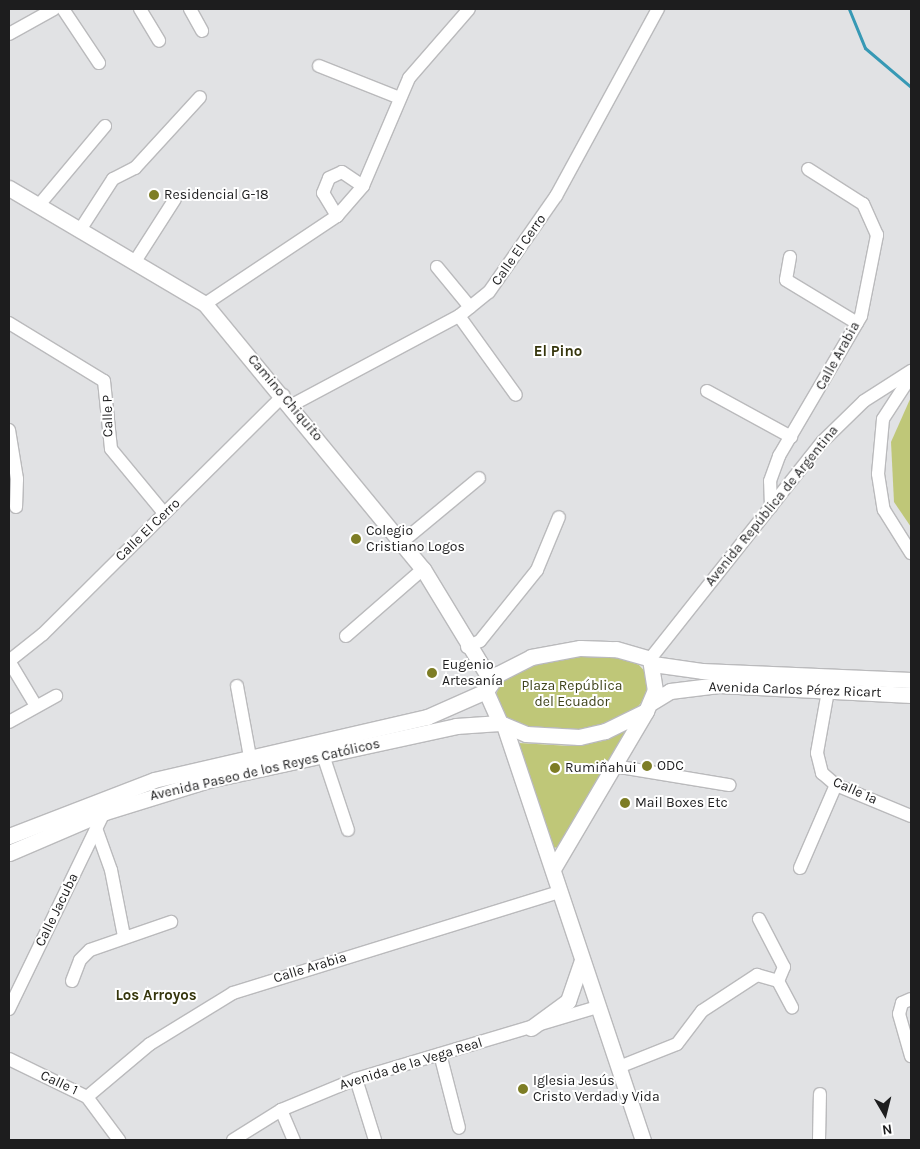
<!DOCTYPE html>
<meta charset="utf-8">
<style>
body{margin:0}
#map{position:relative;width:920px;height:1149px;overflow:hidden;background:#e1e2e4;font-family:Karla,sans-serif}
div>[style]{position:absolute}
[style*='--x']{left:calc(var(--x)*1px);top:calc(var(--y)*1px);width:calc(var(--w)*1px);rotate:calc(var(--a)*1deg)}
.green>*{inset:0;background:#bfc778}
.stream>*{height:3px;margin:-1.5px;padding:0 1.5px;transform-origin:1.5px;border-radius:1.5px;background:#3799b5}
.roads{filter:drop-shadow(1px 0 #bababc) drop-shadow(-1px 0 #bababc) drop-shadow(0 1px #bababc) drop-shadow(0 -1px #bababc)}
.minor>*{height:12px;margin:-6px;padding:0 6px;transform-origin:6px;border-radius:6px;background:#fff}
.major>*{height:15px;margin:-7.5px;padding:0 7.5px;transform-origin:7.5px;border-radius:7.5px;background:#fff}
.dots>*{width:14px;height:14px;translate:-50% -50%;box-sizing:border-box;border:2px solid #fff;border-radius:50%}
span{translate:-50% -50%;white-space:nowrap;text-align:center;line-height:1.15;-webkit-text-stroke:4px #fff;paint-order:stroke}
.poi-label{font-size:14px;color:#1d1d1e}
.left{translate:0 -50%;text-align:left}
.street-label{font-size:14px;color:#1d1d1e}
.park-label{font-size:14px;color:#40441b}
.neighbourhood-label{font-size:15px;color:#35350b;font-weight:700}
.frame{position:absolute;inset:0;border:10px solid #1d1d1e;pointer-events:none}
.north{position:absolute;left:860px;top:1089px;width:50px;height:50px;-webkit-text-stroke:4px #fff;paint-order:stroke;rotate:172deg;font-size:14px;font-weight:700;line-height:20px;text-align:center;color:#1d1d1e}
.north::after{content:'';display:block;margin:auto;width:18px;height:22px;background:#1d1d1e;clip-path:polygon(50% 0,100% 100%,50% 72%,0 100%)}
</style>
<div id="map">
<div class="green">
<i style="clip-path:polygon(911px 397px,911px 527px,894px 502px,891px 442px)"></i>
<i style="clip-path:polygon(559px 656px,622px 658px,639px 665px,648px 675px,645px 698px,636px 709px,597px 728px,553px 732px,513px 724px,504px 716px,496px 697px,499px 684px,519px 667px)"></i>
<i style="clip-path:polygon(623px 731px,627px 733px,559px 847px,553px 848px,519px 743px,570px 746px,603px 741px)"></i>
</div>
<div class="stream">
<i style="--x:849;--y:9;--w:42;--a:67.7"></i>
<i style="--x:865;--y:48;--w:60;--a:40.3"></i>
</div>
<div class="roads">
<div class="minor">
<i style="--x:63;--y:9;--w:65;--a:56.3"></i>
<i style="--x:140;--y:9;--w:37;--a:59"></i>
<i style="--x:190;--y:9;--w:25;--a:61"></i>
<i style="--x:9;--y:34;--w:51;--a:-29.1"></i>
<i style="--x:319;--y:66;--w:87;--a:21.6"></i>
<i style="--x:39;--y:205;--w:103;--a:-50.1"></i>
<i style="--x:337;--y:216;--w:27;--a:-121"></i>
<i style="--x:323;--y:193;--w:16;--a:-68"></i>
<i style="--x:329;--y:178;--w:14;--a:-25"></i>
<i style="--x:342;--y:172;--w:25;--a:34"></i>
<i style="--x:80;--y:230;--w:61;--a:-57.1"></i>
<i style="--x:113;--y:179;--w:25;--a:-27"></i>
<i style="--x:135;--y:168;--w:96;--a:-47.5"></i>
<i style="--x:790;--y:257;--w:23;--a:100"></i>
<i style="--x:786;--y:280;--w:83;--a:31.2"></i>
<i style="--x:134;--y:263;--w:76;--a:-57.4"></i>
<i style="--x:437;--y:267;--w:52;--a:50.5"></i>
<i style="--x:205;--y:304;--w:159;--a:-33.7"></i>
<i style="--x:337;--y:216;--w:40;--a:-49"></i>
<i style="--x:363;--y:186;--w:117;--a:-66.9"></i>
<i style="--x:409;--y:78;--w:91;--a:-49"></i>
<i style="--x:459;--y:316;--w:97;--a:54.2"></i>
<i style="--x:9;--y:323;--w:111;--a:31.4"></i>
<i style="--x:104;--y:381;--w:68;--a:84.1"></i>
<i style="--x:111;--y:449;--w:83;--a:50.4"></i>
<i style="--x:911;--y:376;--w:51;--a:123.1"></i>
<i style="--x:883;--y:419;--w:55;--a:95.2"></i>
<i style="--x:878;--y:474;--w:36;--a:81"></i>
<i style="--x:884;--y:510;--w:51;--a:57.9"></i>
<i style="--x:707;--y:391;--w:96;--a:28.7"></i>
<i style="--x:292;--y:405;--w:189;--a:-28.1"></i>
<i style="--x:459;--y:316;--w:38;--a:-39"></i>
<i style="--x:489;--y:292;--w:117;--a:-55.1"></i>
<i style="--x:556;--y:196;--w:213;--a:-61.4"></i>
<i style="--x:9;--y:430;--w:50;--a:80.7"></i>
<i style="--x:17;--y:479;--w:28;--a:92"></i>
<i style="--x:771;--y:507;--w:26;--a:-92"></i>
<i style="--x:770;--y:481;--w:27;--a:-70"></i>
<i style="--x:779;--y:456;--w:162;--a:-59.6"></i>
<i style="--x:861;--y:316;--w:83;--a:-78.8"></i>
<i style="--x:877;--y:235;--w:34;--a:-114"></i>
<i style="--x:863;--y:204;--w:65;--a:-147.5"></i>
<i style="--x:402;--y:542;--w:100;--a:-39.7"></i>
<i style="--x:346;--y:636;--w:102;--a:-41"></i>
<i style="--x:467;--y:647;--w:14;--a:-25"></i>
<i style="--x:480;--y:641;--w:91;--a:-51.2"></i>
<i style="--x:537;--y:570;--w:57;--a:-67.5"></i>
<i style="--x:650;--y:659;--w:278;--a:-51.6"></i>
<i style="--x:823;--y:441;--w:57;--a:-44.3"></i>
<i style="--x:864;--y:401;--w:56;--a:-32.6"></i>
<i style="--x:237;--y:686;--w:72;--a:79.6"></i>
<i style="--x:828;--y:691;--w:63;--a:100.1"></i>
<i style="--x:817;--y:753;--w:21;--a:76"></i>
<i style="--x:822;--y:773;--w:18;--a:41"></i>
<i style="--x:836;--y:785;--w:81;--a:22.5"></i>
<i style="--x:36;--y:706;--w:52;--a:-121"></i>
<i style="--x:9;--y:661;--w:43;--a:-38.5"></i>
<i style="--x:43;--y:634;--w:339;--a:-44.8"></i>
<i style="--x:9;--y:722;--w:54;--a:-29"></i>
<i style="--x:323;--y:755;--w:79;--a:71.6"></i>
<i style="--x:614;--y:766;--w:117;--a:9.4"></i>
<i style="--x:97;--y:831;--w:41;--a:70.3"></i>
<i style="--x:111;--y:870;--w:67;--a:78.9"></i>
<i style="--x:800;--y:868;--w:90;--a:-66.6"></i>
<i style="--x:759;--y:919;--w:54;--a:62.5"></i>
<i style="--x:784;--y:967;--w:15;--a:113"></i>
<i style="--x:72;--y:981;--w:22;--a:-69"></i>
<i style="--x:80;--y:960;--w:14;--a:-45"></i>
<i style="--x:90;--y:950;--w:86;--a:-19.1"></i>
<i style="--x:911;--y:999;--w:10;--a:156"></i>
<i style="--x:902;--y:1003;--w:11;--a:105"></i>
<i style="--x:899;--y:1014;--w:44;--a:74.1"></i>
<i style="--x:9;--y:1009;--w:225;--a:-64.2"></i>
<i style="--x:440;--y:1054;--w:76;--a:75.6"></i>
<i style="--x:9;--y:1059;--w:87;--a:26"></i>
<i style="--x:87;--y:1097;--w:54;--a:53.3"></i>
<i style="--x:619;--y:1067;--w:62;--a:-21.6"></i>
<i style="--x:677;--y:1044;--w:41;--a:-52.9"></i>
<i style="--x:702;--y:1011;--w:66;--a:-33.2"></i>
<i style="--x:757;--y:975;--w:22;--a:16"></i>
<i style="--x:778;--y:981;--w:30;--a:62"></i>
<i style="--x:356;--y:1079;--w:64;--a:72.7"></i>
<i style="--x:87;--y:1097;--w:82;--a:-40.1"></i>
<i style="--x:150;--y:1044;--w:97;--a:-31.6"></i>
<i style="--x:233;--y:993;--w:342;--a:-17.2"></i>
<i style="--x:281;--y:1110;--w:33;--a:67"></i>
<i style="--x:233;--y:1140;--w:57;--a:-32"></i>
<i style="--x:281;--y:1110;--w:81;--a:-22.5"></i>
<i style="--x:356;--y:1079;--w:252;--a:-16.6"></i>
<i style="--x:819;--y:1140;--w:46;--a:-88.8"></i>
</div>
<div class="major">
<i style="--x:9;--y:188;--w:228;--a:30.6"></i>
<i style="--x:205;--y:304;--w:343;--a:50.6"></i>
<i style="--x:423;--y:569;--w:131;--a:58.7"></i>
<i style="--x:580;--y:648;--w:36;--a:2"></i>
<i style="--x:616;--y:649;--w:35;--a:16"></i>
<i style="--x:650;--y:659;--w:31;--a:81"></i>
<i style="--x:655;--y:690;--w:23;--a:113"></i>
<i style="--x:646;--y:711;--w:46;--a:154"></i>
<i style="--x:605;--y:731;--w:27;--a:167"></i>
<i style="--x:579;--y:737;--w:53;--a:-176.8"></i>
<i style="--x:526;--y:734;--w:28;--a:-157"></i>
<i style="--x:500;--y:723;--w:35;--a:-114"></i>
<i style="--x:486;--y:691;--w:21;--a:-55"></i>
<i style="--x:498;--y:674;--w:37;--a:-27"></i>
<i style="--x:531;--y:657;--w:50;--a:-10.4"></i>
<i style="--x:653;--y:664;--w:49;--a:8.1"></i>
<i style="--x:702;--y:671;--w:209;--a:2.5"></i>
<i style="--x:652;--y:702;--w:21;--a:-31"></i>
<i style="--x:670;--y:691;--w:49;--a:-7"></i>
<i style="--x:719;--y:685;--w:192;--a:3"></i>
<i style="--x:504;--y:725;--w:438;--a:71.5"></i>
<i style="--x:9;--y:836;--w:155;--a:-21.1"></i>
<i style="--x:154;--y:780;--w:280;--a:-13"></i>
<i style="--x:427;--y:717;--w:64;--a:-23.8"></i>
<i style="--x:9;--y:853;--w:104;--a:-23.1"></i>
<i style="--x:105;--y:812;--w:109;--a:-17.1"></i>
<i style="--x:209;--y:780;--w:253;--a:-12.3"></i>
<i style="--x:456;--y:726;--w:44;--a:-3.9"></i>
<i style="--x:553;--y:869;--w:183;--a:-59.5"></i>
<i style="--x:531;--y:1028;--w:46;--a:-36.1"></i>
<i style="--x:568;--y:1001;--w:43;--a:-71.1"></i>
</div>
</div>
<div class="dots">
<i style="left:154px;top:195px;background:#7d7d25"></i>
<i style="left:356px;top:539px;background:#7d7d25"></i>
<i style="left:432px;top:673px;background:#7d7d25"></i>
<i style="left:647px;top:766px;background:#7d7d25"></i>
<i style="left:555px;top:768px;background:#7d7d25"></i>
<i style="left:625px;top:803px;background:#7d7d25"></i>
<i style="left:523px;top:1089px;background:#7d7d25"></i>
</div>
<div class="poi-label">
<span class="left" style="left:164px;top:195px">Residencial G-18</span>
<span class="left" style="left:366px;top:539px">Colegio<br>Cristiano Logos</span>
<span class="left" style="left:442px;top:673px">Eugenio<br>Artesanía</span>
<span class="left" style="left:657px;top:766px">ODC</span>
<span class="left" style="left:565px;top:768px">Rumiñahui</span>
<span class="left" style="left:635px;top:803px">Mail Boxes Etc</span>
<span class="left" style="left:533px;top:1089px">Iglesia Jesús<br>Cristo Verdad y Vida</span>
</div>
<div class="street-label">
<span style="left:519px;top:250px;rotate:-55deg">Calle El Cerro</span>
<span style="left:838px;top:356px;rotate:-61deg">Calle Arabia</span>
<span style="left:285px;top:398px;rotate:50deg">Camino Chiquito</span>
<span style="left:108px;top:416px;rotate:-91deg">Calle P</span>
<span style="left:772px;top:506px;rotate:-51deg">Avenida República de Argentina</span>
<span style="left:148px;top:530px;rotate:-44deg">Calle El Cerro</span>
<span style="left:795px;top:690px;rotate:2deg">Avenida Carlos Pérez Ricart</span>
<span style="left:265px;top:770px;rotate:-13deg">Avenida Paseo de los Reyes Católicos</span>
<span style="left:855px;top:791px;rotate:24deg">Calle 1a</span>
<span style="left:57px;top:910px;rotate:-64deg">Calle Jacuba</span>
<span style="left:310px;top:968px;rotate:-17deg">Calle Arabia</span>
<span style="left:411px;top:1064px;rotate:-17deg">Avenida de la Vega Real</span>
<span style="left:59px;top:1083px;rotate:25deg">Calle 1</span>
</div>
<div class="park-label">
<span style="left:572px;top:694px">Plaza República<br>del Ecuador</span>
</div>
<div class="neighbourhood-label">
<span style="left:558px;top:352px">El Pino</span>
<span style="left:156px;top:996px">Los Arroyos</span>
</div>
<div class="frame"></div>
<div class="north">N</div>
</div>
